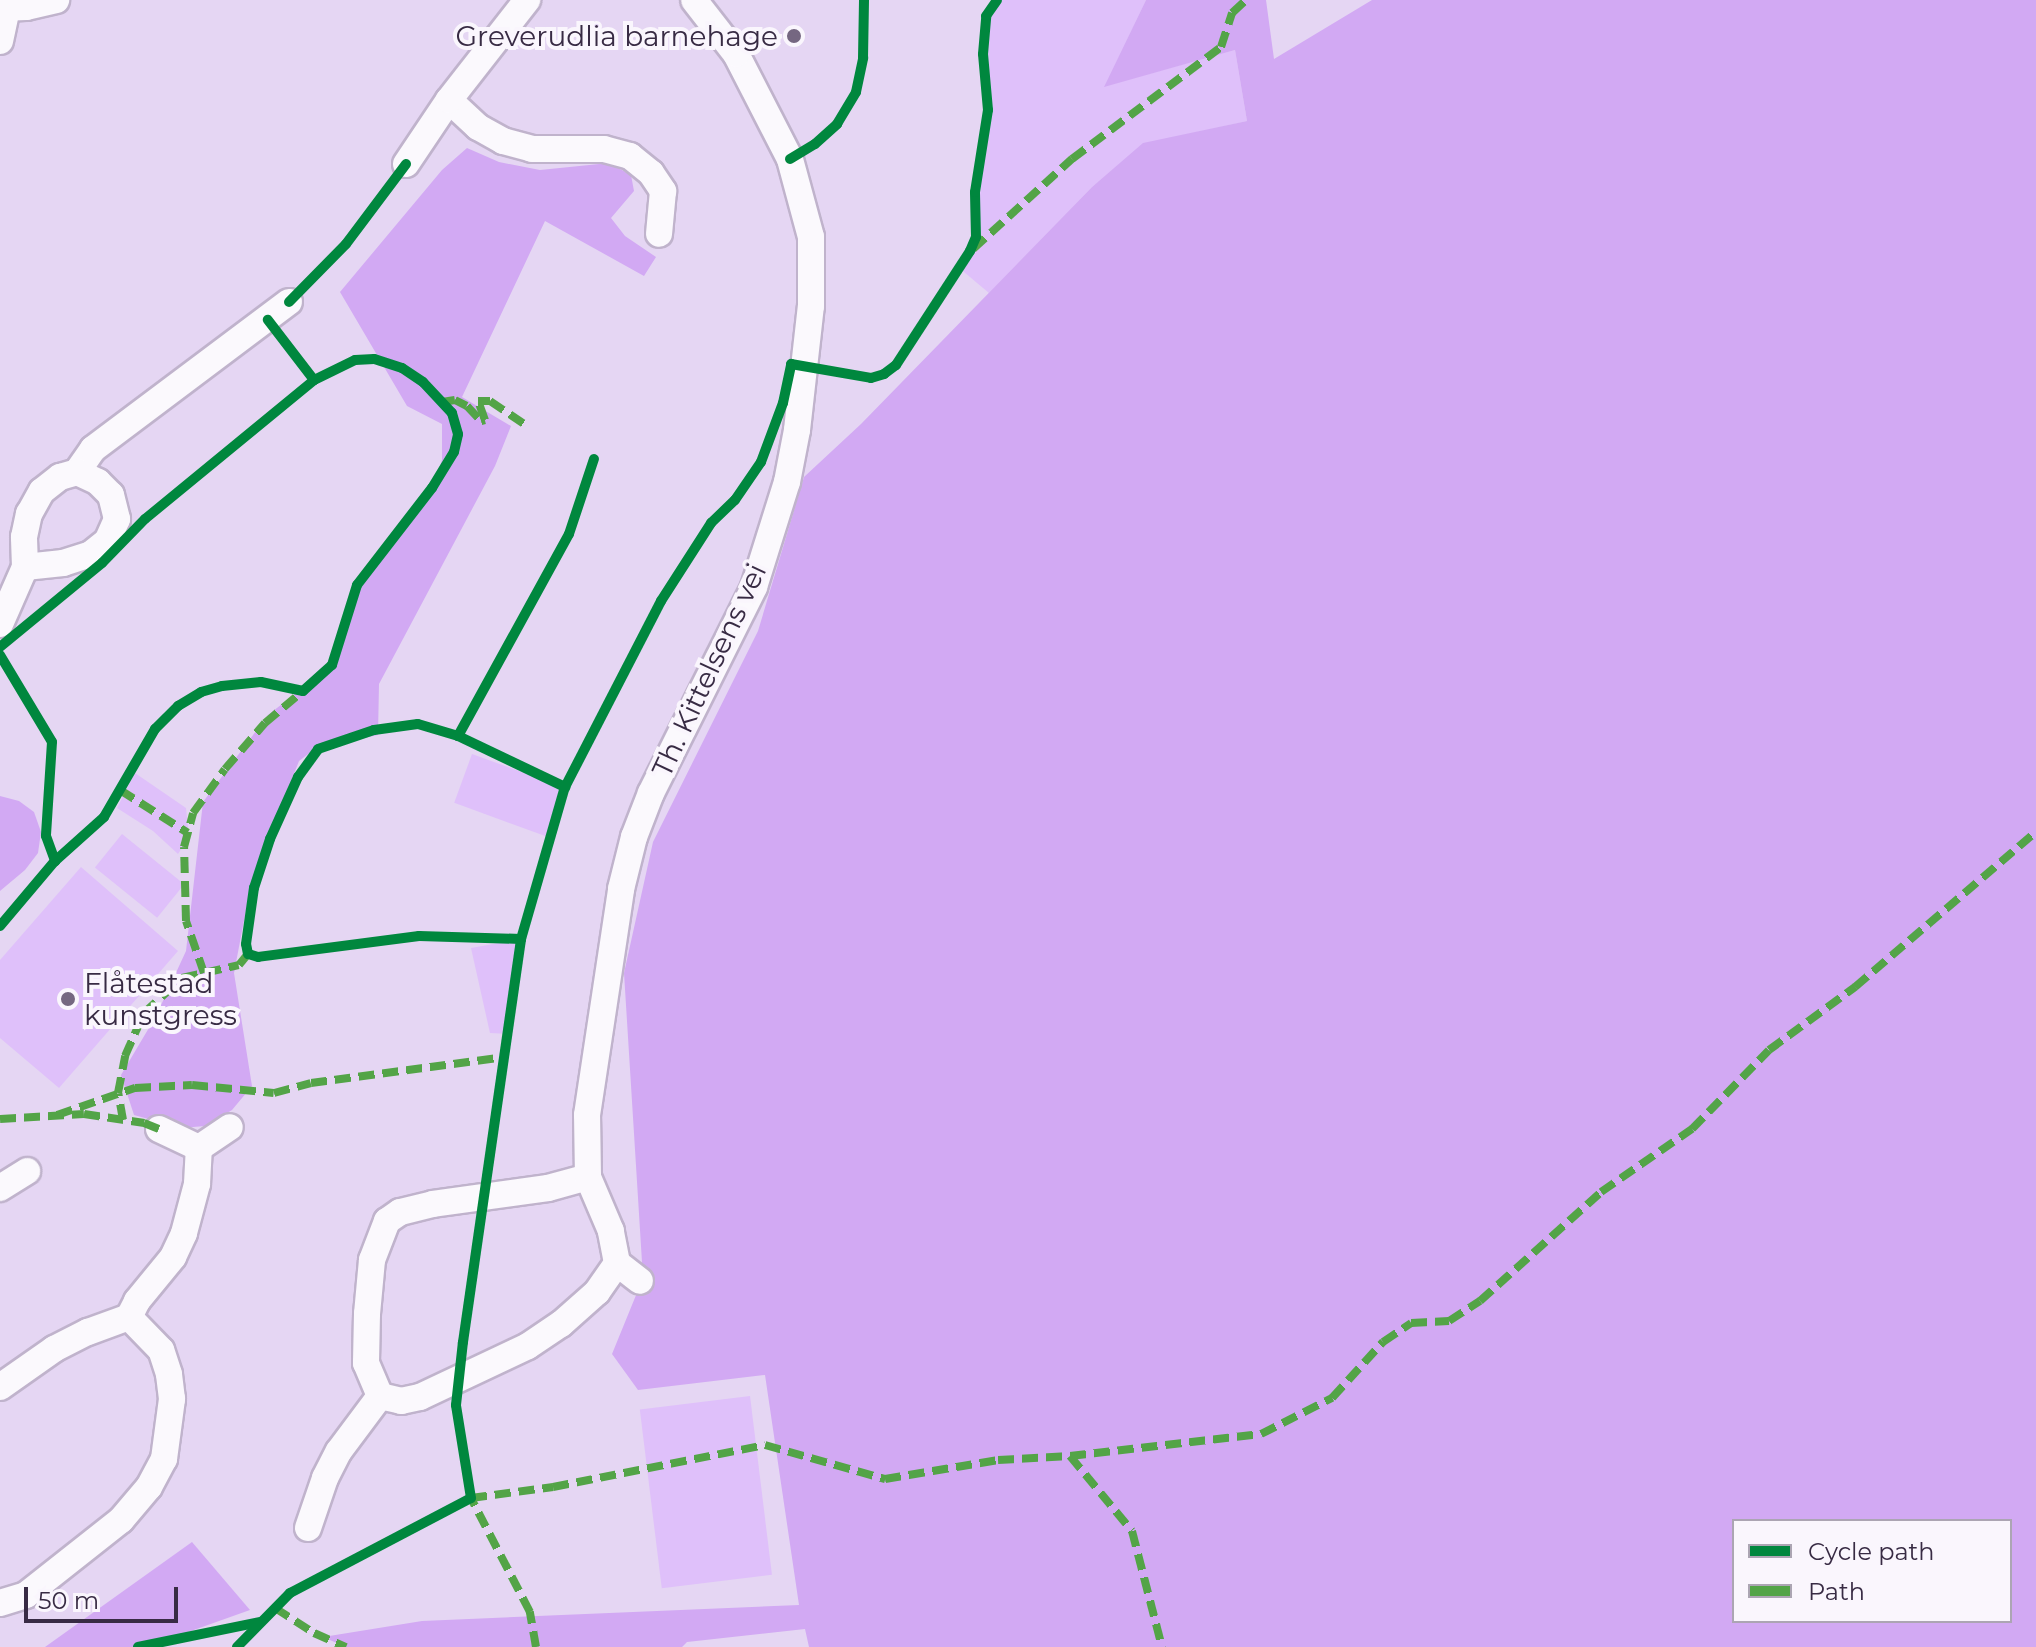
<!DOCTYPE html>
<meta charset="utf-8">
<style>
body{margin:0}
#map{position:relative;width:2036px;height:1647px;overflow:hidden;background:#e5d6f3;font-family:Montserrat,sans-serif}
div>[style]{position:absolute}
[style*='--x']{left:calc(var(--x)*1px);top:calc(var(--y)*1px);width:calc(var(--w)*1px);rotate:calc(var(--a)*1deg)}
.green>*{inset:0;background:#dfc0fa;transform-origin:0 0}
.forest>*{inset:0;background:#d2a9f3}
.roads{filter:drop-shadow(2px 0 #c0b3cc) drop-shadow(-2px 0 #c0b3cc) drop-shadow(0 2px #c0b3cc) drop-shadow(0 -2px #c0b3cc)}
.minor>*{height:26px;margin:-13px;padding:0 13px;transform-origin:13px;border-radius:13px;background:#fbf9fd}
.quiet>*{height:8px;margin-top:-4px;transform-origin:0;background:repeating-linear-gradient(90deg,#53a447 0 16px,transparent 0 24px)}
.cycleway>*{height:10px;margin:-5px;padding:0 5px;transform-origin:5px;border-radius:5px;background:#00873e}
.dots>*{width:22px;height:22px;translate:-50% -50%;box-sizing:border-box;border:4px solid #faf6fd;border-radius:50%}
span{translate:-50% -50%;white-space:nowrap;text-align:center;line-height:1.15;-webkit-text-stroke:8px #faf6fd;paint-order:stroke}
.poi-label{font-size:28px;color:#382b44}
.right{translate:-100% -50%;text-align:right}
.left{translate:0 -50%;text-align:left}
.street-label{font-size:28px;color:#382b44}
.legend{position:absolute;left:1732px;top:1519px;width:280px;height:104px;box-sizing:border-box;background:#faf6fd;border:2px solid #aca5b3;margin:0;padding:10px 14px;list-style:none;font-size:24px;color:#382b44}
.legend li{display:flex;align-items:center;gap:16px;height:40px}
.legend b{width:40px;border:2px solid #aca5b3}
.scale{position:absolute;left:24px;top:1587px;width:154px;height:36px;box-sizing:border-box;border:4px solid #382b44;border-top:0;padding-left:10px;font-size:24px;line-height:28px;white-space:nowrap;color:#382b44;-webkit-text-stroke:6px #faf6fd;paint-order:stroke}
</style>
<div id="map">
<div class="green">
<i style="clip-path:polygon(999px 0,1146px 0,1105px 86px,1235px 50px,1247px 121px,1143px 144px,1092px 187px,989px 293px,958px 267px,976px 237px,988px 110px,983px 54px,986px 16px)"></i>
<i style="left:472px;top:754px;width:99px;height:52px;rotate:20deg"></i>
<i style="clip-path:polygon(135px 773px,186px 808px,189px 837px,178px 854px,153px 831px,117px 808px)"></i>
<i style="left:122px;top:834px;width:80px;height:43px;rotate:39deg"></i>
<i style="clip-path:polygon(81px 867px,178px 951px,59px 1088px,0 1038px,0 960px)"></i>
<i style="clip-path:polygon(521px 939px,509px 1034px,490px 1033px,471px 948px)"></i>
<i style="left:750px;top:1396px;width:180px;height:111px;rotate:83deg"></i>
</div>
<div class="forest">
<i style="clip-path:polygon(evenodd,1146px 0,1266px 0,1274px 59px,1372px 0,2036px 0,2036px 1647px,809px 1647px,805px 1629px,687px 1642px,682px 1647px,346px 1647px,323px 1637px,422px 1621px,799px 1605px,765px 1375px,638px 1390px,612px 1354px,643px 1278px,624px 973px,653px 842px,758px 631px,804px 477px,861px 424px,1092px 187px,1143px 143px,1247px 121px,1235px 50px,1104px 87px,1146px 0,1734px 1521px,2010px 1521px,2010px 1621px,1734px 1621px,1734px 1521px)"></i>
<i style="clip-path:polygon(467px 148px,499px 162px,540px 170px,609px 163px,631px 175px,634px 191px,611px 218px,625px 236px,656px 257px,644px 276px,545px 221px,462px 397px,511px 426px,495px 466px,379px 684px,378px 735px,316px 748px,299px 761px,251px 884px,234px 973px,252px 1086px,232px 1110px,205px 1126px,181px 1128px,134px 1115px,121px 1075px,156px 1016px,186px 951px,203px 802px,268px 715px,332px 665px,357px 585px,432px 488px,442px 460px,442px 424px,407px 406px,340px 292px,442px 170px)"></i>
<i style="clip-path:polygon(0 796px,19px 801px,34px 812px,41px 832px,38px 853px,25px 870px,0 891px)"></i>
<i style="clip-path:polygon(192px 1542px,250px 1610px,146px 1647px,45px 1647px)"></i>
</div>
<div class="roads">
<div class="minor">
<i style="--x:0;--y:8;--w:26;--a:-2"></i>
<i style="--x:26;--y:7;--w:31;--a:-13"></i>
<i style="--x:0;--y:41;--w:33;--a:-78"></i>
<i style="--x:449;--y:100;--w:40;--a:43"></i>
<i style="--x:478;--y:127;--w:29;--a:29"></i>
<i style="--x:503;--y:141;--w:30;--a:15"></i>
<i style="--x:532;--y:149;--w:72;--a:0"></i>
<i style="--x:604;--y:149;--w:27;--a:15"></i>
<i style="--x:630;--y:156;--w:27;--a:39"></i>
<i style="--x:651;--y:173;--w:22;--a:56"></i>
<i style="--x:663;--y:191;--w:43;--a:95.3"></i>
<i style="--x:406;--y:164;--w:77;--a:-56.1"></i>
<i style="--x:449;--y:100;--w:127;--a:-52"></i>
<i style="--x:77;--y:472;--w:28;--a:-55"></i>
<i style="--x:93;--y:449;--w:245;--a:-36.9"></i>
<i style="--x:0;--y:624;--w:62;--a:-66.3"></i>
<i style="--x:25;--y:567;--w:30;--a:-92"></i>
<i style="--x:24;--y:537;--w:24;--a:-78"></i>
<i style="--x:29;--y:514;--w:26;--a:-61"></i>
<i style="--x:42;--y:491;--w:23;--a:-38"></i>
<i style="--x:60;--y:477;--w:18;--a:-16"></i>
<i style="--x:77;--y:472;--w:23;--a:25"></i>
<i style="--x:98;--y:482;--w:18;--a:45"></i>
<i style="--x:111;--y:495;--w:25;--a:76"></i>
<i style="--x:117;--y:519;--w:24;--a:114"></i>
<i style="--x:107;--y:541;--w:21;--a:141"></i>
<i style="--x:91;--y:554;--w:29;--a:162"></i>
<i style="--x:63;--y:563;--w:38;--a:174"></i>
<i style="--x:159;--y:1129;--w:44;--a:25.4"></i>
<i style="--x:199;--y:1148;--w:37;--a:-34"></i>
<i style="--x:588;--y:1177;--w:41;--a:164.6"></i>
<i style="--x:548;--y:1188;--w:116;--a:172.1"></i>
<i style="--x:433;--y:1204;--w:34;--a:166"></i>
<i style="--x:400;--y:1212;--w:16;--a:145"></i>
<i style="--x:387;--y:1221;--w:42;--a:111"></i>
<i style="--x:372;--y:1260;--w:54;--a:95.3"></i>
<i style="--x:367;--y:1314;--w:49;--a:91.2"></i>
<i style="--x:366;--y:1363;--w:36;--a:67"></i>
<i style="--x:380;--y:1396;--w:22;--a:13"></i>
<i style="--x:401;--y:1401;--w:19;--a:-12"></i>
<i style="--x:420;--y:1397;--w:119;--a:-25.3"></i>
<i style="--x:528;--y:1346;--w:40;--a:-34"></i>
<i style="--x:561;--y:1324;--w:48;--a:-41.6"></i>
<i style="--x:597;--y:1292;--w:35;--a:-55"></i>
<i style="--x:617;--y:1263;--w:33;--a:-101"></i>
<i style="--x:611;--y:1231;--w:59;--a:-113.1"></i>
<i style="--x:588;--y:1177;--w:62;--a:-90.9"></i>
<i style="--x:587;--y:1115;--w:229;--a:-81.4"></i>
<i style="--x:621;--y:889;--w:54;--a:-76"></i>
<i style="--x:634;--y:837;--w:47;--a:-68.9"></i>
<i style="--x:651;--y:793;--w:230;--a:-63.4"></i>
<i style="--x:754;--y:587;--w:110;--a:-72.6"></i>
<i style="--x:787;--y:482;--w:53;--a:-79.1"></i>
<i style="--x:797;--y:430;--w:125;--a:-83.6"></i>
<i style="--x:811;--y:306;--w:69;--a:-90"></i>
<i style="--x:811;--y:237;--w:81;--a:-105.1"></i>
<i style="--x:790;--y:159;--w:118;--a:-117.2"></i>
<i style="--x:736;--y:54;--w:68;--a:-127.9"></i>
<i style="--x:0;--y:1188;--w:32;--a:-32"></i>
<i style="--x:617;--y:1263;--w:29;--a:38"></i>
<i style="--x:0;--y:1387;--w:66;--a:-35.1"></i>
<i style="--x:54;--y:1349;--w:38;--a:-27"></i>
<i style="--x:88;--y:1332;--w:44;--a:-20.1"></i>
<i style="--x:129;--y:1317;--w:18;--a:-63"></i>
<i style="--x:137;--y:1301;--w:57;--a:-50.7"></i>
<i style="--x:173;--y:1257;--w:26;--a:-65"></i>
<i style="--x:184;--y:1233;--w:51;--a:-75.1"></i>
<i style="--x:197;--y:1184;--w:36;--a:-87"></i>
<i style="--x:308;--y:1528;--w:53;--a:-71.2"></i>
<i style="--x:325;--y:1478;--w:30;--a:-63"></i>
<i style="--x:339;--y:1451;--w:69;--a:-53.3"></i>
<i style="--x:0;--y:1603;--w:27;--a:-17"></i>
<i style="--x:26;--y:1595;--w:121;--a:-38.3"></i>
<i style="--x:121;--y:1520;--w:43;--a:-49.7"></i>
<i style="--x:149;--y:1487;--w:32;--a:-62"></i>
<i style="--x:164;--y:1459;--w:61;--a:-82.4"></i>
<i style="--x:172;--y:1399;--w:25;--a:-97"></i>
<i style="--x:169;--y:1374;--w:25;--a:-108"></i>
<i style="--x:161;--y:1350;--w:46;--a:-134.1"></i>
</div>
</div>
<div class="quiet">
<i style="--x:973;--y:249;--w:134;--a:-42.3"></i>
<i style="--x:1072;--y:159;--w:186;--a:-36.9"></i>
<i style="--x:1221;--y:47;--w:36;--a:-72"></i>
<i style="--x:1232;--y:13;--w:19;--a:-43"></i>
<i style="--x:442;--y:402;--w:13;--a:-9"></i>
<i style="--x:455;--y:400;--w:13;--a:27"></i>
<i style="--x:467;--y:406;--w:21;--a:47"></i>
<i style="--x:481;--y:421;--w:4;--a:-14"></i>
<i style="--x:485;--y:420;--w:20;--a:-110"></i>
<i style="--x:478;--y:401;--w:12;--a:0"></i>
<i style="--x:490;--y:401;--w:45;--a:34"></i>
<i style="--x:120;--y:790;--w:80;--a:32.3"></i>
<i style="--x:204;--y:973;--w:55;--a:-109.1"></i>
<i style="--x:186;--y:921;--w:74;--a:-91.5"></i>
<i style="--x:184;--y:847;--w:35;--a:-75"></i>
<i style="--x:193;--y:813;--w:54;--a:-54"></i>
<i style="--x:225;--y:769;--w:61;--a:-49"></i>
<i style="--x:265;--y:723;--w:50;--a:-40.1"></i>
<i style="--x:57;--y:1115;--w:83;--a:-19.1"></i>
<i style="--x:135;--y:1088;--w:57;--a:-3"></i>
<i style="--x:192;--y:1085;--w:82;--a:5.6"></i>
<i style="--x:274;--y:1093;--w:38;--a:-15"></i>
<i style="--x:311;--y:1083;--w:196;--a:-7.6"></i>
<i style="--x:0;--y:1119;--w:84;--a:-3.4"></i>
<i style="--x:84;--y:1114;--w:61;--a:8.5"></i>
<i style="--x:144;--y:1123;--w:16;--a:22"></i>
<i style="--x:123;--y:1120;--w:27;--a:-100"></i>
<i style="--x:118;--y:1093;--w:38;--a:-79"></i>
<i style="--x:125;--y:1056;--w:47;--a:-66.2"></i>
<i style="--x:144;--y:1013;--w:52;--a:-42.6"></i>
<i style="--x:182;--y:978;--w:58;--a:-12.8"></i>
<i style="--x:239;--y:965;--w:14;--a:-51"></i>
<i style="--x:1070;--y:1456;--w:97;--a:50.4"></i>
<i style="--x:1132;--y:1531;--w:120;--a:75.5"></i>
<i style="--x:275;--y:1608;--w:46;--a:32.7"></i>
<i style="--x:314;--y:1633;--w:35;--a:24"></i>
<i style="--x:536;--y:1647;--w:36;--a:-100"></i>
<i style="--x:530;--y:1612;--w:128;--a:-117.4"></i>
<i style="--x:471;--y:1498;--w:83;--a:-7.6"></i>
<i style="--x:553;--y:1487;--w:216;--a:-11.2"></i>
<i style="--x:765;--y:1445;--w:125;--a:15.8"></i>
<i style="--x:885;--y:1479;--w:115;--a:-9.5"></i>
<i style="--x:998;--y:1460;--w:72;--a:-3.2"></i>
<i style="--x:1070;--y:1456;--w:192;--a:-6.6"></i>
<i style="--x:1261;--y:1434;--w:80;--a:-26.9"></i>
<i style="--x:1332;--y:1398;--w:76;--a:-47.7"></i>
<i style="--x:1383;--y:1342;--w:34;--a:-34"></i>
<i style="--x:1411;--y:1323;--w:38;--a:-3"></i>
<i style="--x:1449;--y:1321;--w:37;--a:-33"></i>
<i style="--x:1480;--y:1301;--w:163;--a:-42"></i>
<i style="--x:1601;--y:1192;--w:111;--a:-34.7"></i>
<i style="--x:1692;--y:1129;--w:110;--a:-45.7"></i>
<i style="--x:1769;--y:1050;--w:107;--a:-36.2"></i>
<i style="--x:1855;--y:987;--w:238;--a:-40.6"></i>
</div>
<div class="cycleway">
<i style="--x:790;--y:159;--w:29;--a:-31"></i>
<i style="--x:815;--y:144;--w:30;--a:-42"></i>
<i style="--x:837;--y:124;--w:37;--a:-59"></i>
<i style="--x:856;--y:92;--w:35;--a:-78"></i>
<i style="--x:863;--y:58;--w:58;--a:-89"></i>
<i style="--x:289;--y:302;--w:81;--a:-45.5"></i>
<i style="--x:346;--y:244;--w:100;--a:-53.1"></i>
<i style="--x:0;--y:647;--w:132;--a:-39.5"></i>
<i style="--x:102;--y:563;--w:62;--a:-45.7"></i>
<i style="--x:145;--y:519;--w:219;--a:-39.4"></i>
<i style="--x:314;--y:380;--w:76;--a:-127.5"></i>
<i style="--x:0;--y:655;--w:101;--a:59.1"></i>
<i style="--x:52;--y:742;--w:94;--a:93.7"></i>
<i style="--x:46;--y:836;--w:27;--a:70"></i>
<i style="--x:458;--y:736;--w:230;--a:-61.2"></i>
<i style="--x:569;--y:534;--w:79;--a:-71.6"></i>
<i style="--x:0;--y:926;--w:85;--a:-49.8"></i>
<i style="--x:55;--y:861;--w:66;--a:-41.9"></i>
<i style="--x:104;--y:817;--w:102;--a:-59.9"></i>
<i style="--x:155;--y:729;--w:33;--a:-45"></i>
<i style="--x:178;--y:706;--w:27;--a:-31"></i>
<i style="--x:201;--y:692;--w:22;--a:-16"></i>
<i style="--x:222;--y:686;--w:39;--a:-6"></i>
<i style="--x:261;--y:682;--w:43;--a:12.1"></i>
<i style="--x:303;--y:691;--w:39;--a:-42"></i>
<i style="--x:332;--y:665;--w:84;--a:-72.6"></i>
<i style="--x:357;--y:585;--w:123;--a:-52.3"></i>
<i style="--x:432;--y:488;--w:42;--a:-58.6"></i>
<i style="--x:454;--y:452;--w:18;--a:-77"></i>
<i style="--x:458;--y:434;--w:22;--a:-106"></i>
<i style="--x:452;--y:413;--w:42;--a:-133.1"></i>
<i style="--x:423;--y:382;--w:25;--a:-146"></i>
<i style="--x:402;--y:368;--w:29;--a:-162"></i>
<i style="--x:374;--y:359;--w:19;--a:177"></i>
<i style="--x:355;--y:360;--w:46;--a:154"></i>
<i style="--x:521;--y:939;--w:102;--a:-178.3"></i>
<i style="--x:419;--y:936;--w:162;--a:172.6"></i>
<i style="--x:258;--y:957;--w:10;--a:-163"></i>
<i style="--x:248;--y:954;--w:10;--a:-101"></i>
<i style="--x:246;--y:944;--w:57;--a:-81.9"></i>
<i style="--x:254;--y:888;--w:52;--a:-71.9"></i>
<i style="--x:270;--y:839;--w:68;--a:-65.7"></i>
<i style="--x:298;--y:777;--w:34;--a:-54"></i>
<i style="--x:318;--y:749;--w:59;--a:-18.7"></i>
<i style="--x:374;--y:730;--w:44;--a:-7.8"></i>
<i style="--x:418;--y:724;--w:42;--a:16.7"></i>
<i style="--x:458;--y:736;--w:119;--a:25.5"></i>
<i style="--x:138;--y:1647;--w:125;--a:-11.6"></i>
<i style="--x:237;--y:1647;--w:76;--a:-45.5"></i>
<i style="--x:290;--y:1593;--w:204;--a:-27.7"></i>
<i style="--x:471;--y:1498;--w:94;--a:-99.2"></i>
<i style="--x:456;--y:1405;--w:63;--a:-83.7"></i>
<i style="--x:463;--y:1342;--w:407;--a:-81.8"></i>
<i style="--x:521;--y:939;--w:158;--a:-73.9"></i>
<i style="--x:565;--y:787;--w:209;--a:-62.7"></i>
<i style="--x:661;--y:601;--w:93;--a:-57.3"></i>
<i style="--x:711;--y:523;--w:33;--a:-44"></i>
<i style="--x:735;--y:500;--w:46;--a:-55.6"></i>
<i style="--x:761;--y:462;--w:63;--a:-69.6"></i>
<i style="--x:783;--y:403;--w:40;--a:-78"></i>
<i style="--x:791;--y:364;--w:81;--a:9.9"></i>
<i style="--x:871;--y:378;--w:14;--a:-17"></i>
<i style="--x:884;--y:374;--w:15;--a:-37"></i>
<i style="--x:896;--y:365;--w:136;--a:-57"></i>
<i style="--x:970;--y:251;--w:15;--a:-67"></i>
<i style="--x:976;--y:237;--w:45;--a:-91.3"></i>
<i style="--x:975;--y:192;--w:83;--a:-81"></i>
<i style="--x:988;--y:110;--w:56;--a:-95.1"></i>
<i style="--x:983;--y:54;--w:38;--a:-85"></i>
<i style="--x:986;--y:16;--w:19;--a:-55"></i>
</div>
<div class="dots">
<i style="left:794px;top:36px;background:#756781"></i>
<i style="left:68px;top:999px;background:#756781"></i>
</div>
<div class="poi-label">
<span class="right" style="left:778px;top:36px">Greverudlia barnehage</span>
<span class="left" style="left:84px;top:999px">Flåtestad<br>kunstgress</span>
</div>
<div class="street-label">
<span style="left:709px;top:670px;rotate:-65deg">Th. Kittelsens vei</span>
</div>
<ul class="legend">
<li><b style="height:10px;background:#00873e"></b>Cycle path</li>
<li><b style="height:10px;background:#53a447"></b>Path</li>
</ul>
<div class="scale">50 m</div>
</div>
